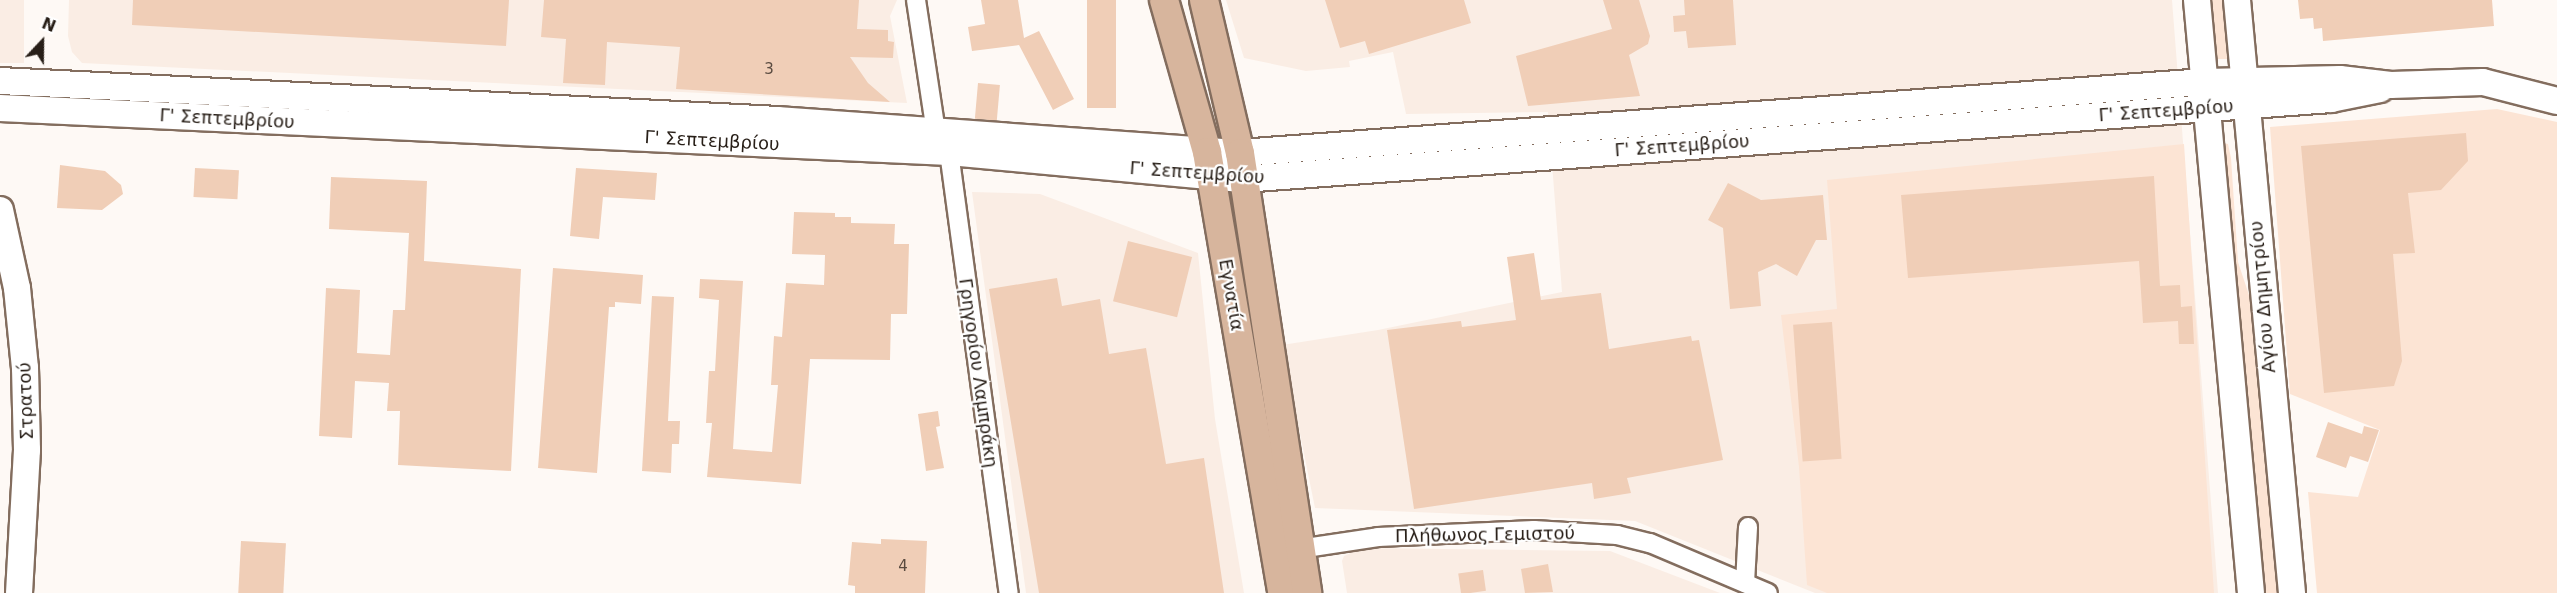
<!DOCTYPE html>
<meta charset="utf-8">
<style>
body{margin:0}
#map{position:relative;width:2557px;height:593px;overflow:hidden;background:#fef9f5;font-family:"DejaVu Sans",sans-serif}
div>[style]{position:absolute}
[style*='--x']{left:calc(var(--x)*1px);top:calc(var(--y)*1px);width:calc(var(--w)*1px);rotate:calc(var(--a)*1deg)}
.built>*{inset:0;background:#faede4;transform-origin:0 0}
.green>*{inset:0;background:#fce4d4;transform-origin:0 0}
.building>*{inset:0;background:#f0ceb7;transform-origin:0 0}
.roads{filter:drop-shadow(2px 0 #836d5e) drop-shadow(-2px 0 #836d5e) drop-shadow(0 2px #836d5e) drop-shadow(0 -2px #836d5e)}
.street>*{height:18px;margin:-9px;padding:0 9px;transform-origin:9px;border-radius:9px;background:#fff}
.secondary>*{height:26px;margin:-13px;padding:0 13px;transform-origin:13px;border-radius:13px;background:#fff}
.primary>*{height:28px;margin:-14px;padding:0 14px;transform-origin:14px;border-radius:14px;background:#d7b59d}
span{translate:-50% -50%;white-space:nowrap;text-align:center;line-height:1.15;-webkit-text-stroke:4.5px #fff;paint-order:stroke}
.number-label{font-size:15px;color:#5a4b40}
.number-label span{-webkit-text-stroke-width:0}
.street-label{font-size:18px;color:#281f18}
.north{position:absolute;left:12px;top:12px;width:60px;height:60px;-webkit-text-stroke:4px #fff;paint-order:stroke;rotate:22deg;font-size:16px;font-weight:700;line-height:24px;text-align:center;color:#281f18}
.north::after{content:'';display:block;margin:auto;width:21px;height:27px;background:#281f18;clip-path:polygon(50% 0,100% 100%,50% 72%,0 100%)}
</style>
<div id="map">
<div class="built">
<i style="left:0;top:0;width:24px;height:63px"></i>
<i style="clip-path:polygon(69px 0,897px 0,890px 16px,907px 103px,82px 63px,72px 52px,68px 36px)"></i>
<i style="clip-path:polygon(1226px 0,2172px 0,2218px 593px,1815px 593px,1635px 521px,1315px 508px,1282px 345px,1378px 330px,1562px 292px,1548px 112px,1406px 114px,1393px 52px,1349px 61px,1350px 67px,1306px 71px,1244px 58px)"></i>
<i style="clip-path:polygon(972px 192px,1040px 194px,1198px 253px,1215px 419px,1244px 593px,1026px 593px)"></i>
<i style="clip-path:polygon(1362px 548px,1610px 551px,1720px 593px,1347px 593px,1342px 561px,1344px 556px)"></i>
</div>
<div class="green">
<i style="left:2208px;top:0;width:21px;height:59px"></i>
<i style="clip-path:polygon(2497px 109px,2557px 122px,2557px 593px,2317px 593px,2308px 492px,2358px 497px,2380px 430px,2290px 394px,2270px 127px)"></i>
<i style="clip-path:polygon(2223px 143px,2228px 144px,2231px 158px,2238px 262px,2253px 307px,2280px 593px,2262px 593px)"></i>
<i style="clip-path:polygon(2184px 144px,2214px 593px,1827px 593px,1807px 585px,1799px 467px,1781px 315px,1837px 309px,1827px 180px)"></i>
</div>
<div class="building">
<i style="clip-path:polygon(133px 0,509px 0,506px 46px,132px 25px)"></i>
<i style="clip-path:polygon(544px 0,859px 0,857px 29px,888px 30px,888px 41px,894px 42px,893px 58px,850px 57px,868px 83px,890px 102px,676px 89px,680px 47px,607px 42px,605px 85px,563px 83px,566px 39px,541px 37px)"></i>
<i style="clip-path:polygon(981px 0,1018px 0,1024px 38px,1039px 31px,1074px 99px,1053px 110px,1019px 45px,972px 51px,968px 27px,985px 24px)"></i>
<i style="left:1087px;top:0;width:29px;height:108px"></i>
<i style="clip-path:polygon(1325px 0,1464px 0,1471px 23px,1369px 54px,1365px 41px,1340px 48px)"></i>
<i style="clip-path:polygon(1603px 0,1639px 0,1650px 36px,1648px 44px,1629px 55px,1640px 96px,1528px 106px,1516px 56px,1612px 29px)"></i>
<i style="clip-path:polygon(1684px 0,1733px 0,1736px 45px,1688px 48px,1686px 31px,1674px 32px,1673px 16px,1685px 15px)"></i>
<i style="clip-path:polygon(2298px 0,2492px 0,2494px 26px,2323px 41px,2322px 28px,2314px 29px,2313px 18px,2300px 19px)"></i>
<i style="left:978px;top:83px;width:22px;height:36px;rotate:5deg"></i>
<i style="clip-path:polygon(2466px 133px,2468px 161px,2441px 190px,2408px 193px,2415px 253px,2393px 254px,2402px 361px,2394px 386px,2324px 393px,2301px 146px)"></i>
<i style="clip-path:polygon(60px 165px,105px 171px,121px 185px,123px 194px,102px 210px,57px 208px)"></i>
<i style="left:195px;top:168px;width:44px;height:29px;rotate:3deg"></i>
<i style="clip-path:polygon(576px 168px,657px 173px,655px 200px,603px 197px,599px 239px,570px 236px)"></i>
<i style="clip-path:polygon(2154px 176px,2160px 286px,2180px 285px,2181px 307px,2192px 306px,2194px 344px,2179px 344px,2178px 321px,2143px 323px,2139px 261px,1908px 278px,1901px 195px)"></i>
<i style="clip-path:polygon(331px 177px,427px 181px,424px 261px,521px 269px,511px 471px,398px 465px,400px 411px,387px 411px,389px 383px,355px 381px,352px 438px,319px 436px,326px 288px,360px 290px,357px 353px,390px 355px,393px 310px,405px 310px,409px 233px,329px 229px)"></i>
<i style="clip-path:polygon(1728px 183px,1761px 200px,1823px 195px,1827px 240px,1816px 240px,1797px 276px,1776px 264px,1758px 272px,1761px 306px,1730px 309px,1723px 228px,1708px 220px)"></i>
<i style="clip-path:polygon(794px 212px,835px 213px,835px 217px,851px 217px,851px 223px,895px 224px,894px 244px,909px 244px,907px 314px,891px 314px,890px 360px,810px 359px,801px 484px,707px 477px,712px 423px,706px 423px,709px 371px,715px 371px,719px 300px,699px 298px,700px 279px,743px 281px,733px 449px,772px 452px,778px 385px,771px 385px,774px 336px,782px 337px,786px 283px,824px 285px,825px 255px,792px 254px)"></i>
<i style="left:1128px;top:241px;width:66px;height:62px;rotate:14deg"></i>
<i style="clip-path:polygon(1534px 253px,1541px 300px,1601px 293px,1609px 349px,1691px 336px,1692px 341px,1699px 340px,1723px 460px,1627px 478px,1631px 493px,1594px 499px,1592px 483px,1414px 509px,1387px 330px,1461px 321px,1462px 327px,1516px 320px,1507px 257px)"></i>
<i style="clip-path:polygon(553px 268px,643px 275px,641px 304px,615px 302px,615px 307px,609px 307px,597px 473px,538px 468px)"></i>
<i style="clip-path:polygon(1057px 278px,1062px 306px,1100px 299px,1109px 354px,1146px 348px,1166px 464px,1204px 458px,1224px 593px,1039px 593px,989px 289px)"></i>
<i style="clip-path:polygon(652px 296px,674px 297px,668px 421px,680px 421px,679px 444px,672px 444px,671px 473px,642px 471px)"></i>
<i style="left:1832px;top:322px;width:137px;height:39px;rotate:86deg"></i>
<i style="clip-path:polygon(938px 411px,940px 426px,936px 427px,944px 468px,926px 471px,918px 414px)"></i>
<i style="clip-path:polygon(2328px 422px,2362px 434px,2364px 426px,2379px 430px,2368px 462px,2350px 456px,2346px 468px,2316px 457px)"></i>
<i style="clip-path:polygon(881px 539px,927px 541px,925px 593px,855px 593px,855px 586px,848px 585px,852px 542px,881px 544px)"></i>
<i style="left:241px;top:541px;width:45px;height:52px;rotate:3deg"></i>
<i style="clip-path:polygon(1548px 564px,1553px 592px,1525px 593px,1521px 569px)"></i>
<i style="left:1483px;top:570px;width:21px;height:25px;rotate:82deg"></i>
</div>
<div class="roads">
<div class="street">
<i style="--x:916;--y:0;--w:134;--a:81.4"></i>
<i style="--x:949;--y:152;--w:445;--a:82.3"></i>
<i style="--x:1299;--y:549;--w:80;--a:-8.6"></i>
<i style="--x:1378;--y:537;--w:156;--a:-2.6"></i>
<i style="--x:1534;--y:530;--w:83;--a:3.4"></i>
<i style="--x:1617;--y:535;--w:34;--a:14"></i>
<i style="--x:1650;--y:543;--w:128;--a:23"></i>
<i style="--x:1745;--y:583;--w:56;--a:-86.9"></i>
</div>
<div class="secondary">
<i style="--x:2197;--y:0;--w:595;--a:84.8"></i>
<i style="--x:2237;--y:0;--w:596;--a:84.7"></i>
<i style="--x:0;--y:81;--w:778;--a:2.87"></i>
<i style="--x:777;--y:120;--w:464;--a:4.1"></i>
<i style="--x:1240;--y:153;--w:968;--a:-4.21"></i>
<i style="--x:2205;--y:82;--w:135;--a:-1.3"></i>
<i style="--x:2340;--y:79;--w:51;--a:6.7"></i>
<i style="--x:2391;--y:85;--w:92;--a:-1.9"></i>
<i style="--x:2483;--y:82;--w:76;--a:14.4"></i>
<i style="--x:0;--y:108;--w:950;--a:2.65"></i>
<i style="--x:949;--y:152;--w:294;--a:5.3"></i>
<i style="--x:1242;--y:179;--w:1092;--a:-4.2"></i>
<i style="--x:2331;--y:99;--w:50;--a:-11.5"></i>
<i style="--x:0;--y:210;--w:80;--a:77.7"></i>
<i style="--x:17;--y:288;--w:80;--a:84.3"></i>
<i style="--x:25;--y:368;--w:82;--a:88.6"></i>
<i style="--x:27;--y:450;--w:143;--a:93.2"></i>
</div>
<div class="primary">
<i style="--x:1164;--y:0;--w:158;--a:74.2"></i>
<i style="--x:1207;--y:152;--w:447;--a:80.3"></i>
<i style="--x:1204;--y:0;--w:157;--a:76.8"></i>
<i style="--x:1240;--y:153;--w:445;--a:81.3"></i>
</div>
</div>
<div class="number-label">
<span style="left:769px;top:70px">3</span>
<span style="left:903px;top:567px">4</span>
</div>
<div class="street-label">
<span style="left:2166px;top:111px;rotate:-4deg">Γ' Σεπτεμβρίου</span>
<span style="left:227px;top:119px;rotate:3deg">Γ' Σεπτεμβρίου</span>
<span style="left:712px;top:141px;rotate:3deg">Γ' Σεπτεμβρίου</span>
<span style="left:1682px;top:146px;rotate:-4deg">Γ' Σεπτεμβρίου</span>
<span style="left:1197px;top:173px;rotate:4deg">Γ' Σεπτεμβρίου</span>
<span style="left:1231px;top:295px;rotate:80deg">Εγνατία</span>
<span style="left:2263px;top:297px;rotate:-95deg">Αγίου Δημητρίου</span>
<span style="left:978px;top:373px;rotate:82deg">Γρηγορίου Λαμπράκη</span>
<span style="left:26px;top:401px;rotate:-92deg">Στρατού</span>
<span style="left:1485px;top:535px;rotate:-1deg">Πλήθωνος Γεμιστού</span>
</div>
<div class="north">N</div>
</div>
